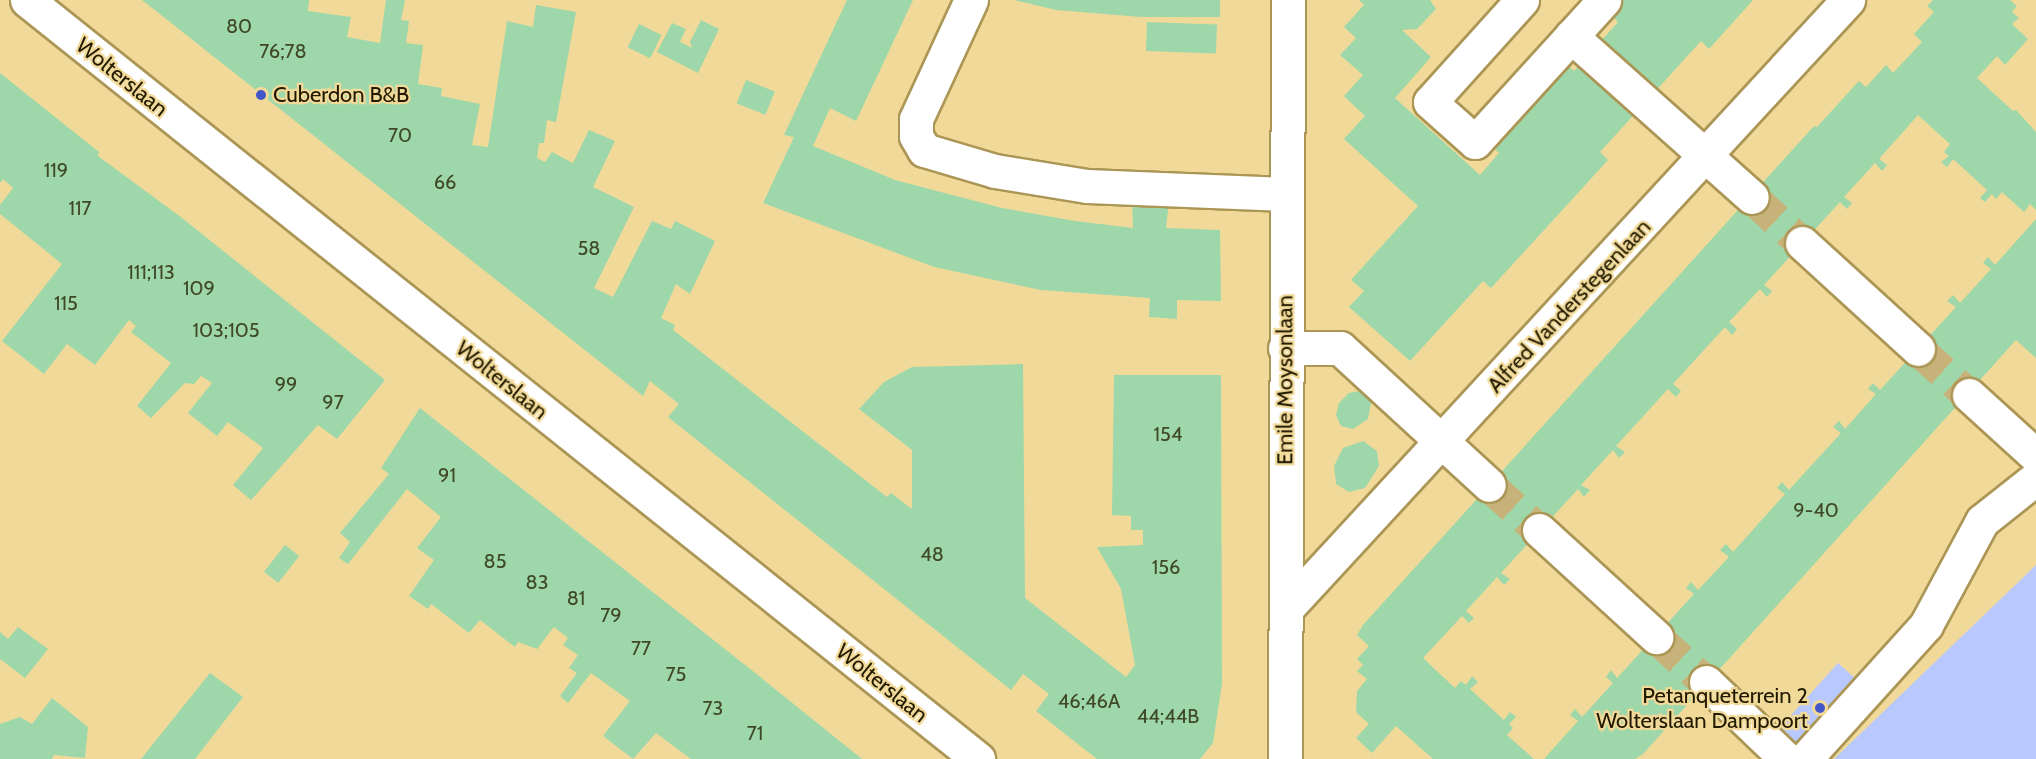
<!DOCTYPE html>
<style>
body{margin:0}
#map{position:relative;width:2036px;height:759px;overflow:hidden;background:#f1da99;font-family:Cabin,sans-serif}
div>[style]{position:absolute}
[style*='--x']{left:calc(var(--x)*1px);top:calc(var(--y)*1px);width:calc(var(--w)*1px);rotate:calc(var(--a)*1deg)}
.green>*{inset:0;background:#b9c9fe;transform-origin:0 0}
.building>*{inset:0;background:#9dd7aa;transform-origin:0 0}
.minor-tunnel>*{height:33px;margin-top:-16.5px;transform-origin:0;background:repeating-linear-gradient(90deg,#c7b37a 0 33px,transparent 0 49px)}
.roads{filter:drop-shadow(2px 0 #ac9656) drop-shadow(-2px 0 #ac9656) drop-shadow(0 2px #ac9656) drop-shadow(0 -2px #ac9656)}
.minor>*{height:33px;margin:-16.5px;padding:0 16.5px;transform-origin:16.5px;border-radius:16.5px;background:#fff}
.dots>*{width:16px;height:16px;translate:-50% -50%;box-sizing:border-box;border:3px solid #f1da99;border-radius:50%}
span{translate:-50% -50%;white-space:nowrap;text-align:center;line-height:1.15;-webkit-text-stroke:4.5px #f1da99;paint-order:stroke}
.number-label{font-size:20px;color:#40482a}
.number-label span{-webkit-text-stroke-width:0}
.street-label{font-size:22px;color:#211900}
.poi-label{font-size:22px;color:#211900}
.left{translate:0 -50%;text-align:left}
.right{translate:-100% -50%;text-align:right}
</style>
<div id="map">
<div class="green">
<i style="clip-path:polygon(2036px 565px,2036px 759px,1834px 759px)"></i>
<i style="left:1838px;top:663px;width:31px;height:91px;rotate:42deg"></i>
</div>
<div class="building">
<i style="clip-path:polygon(142px 0,309px 0,308px 11px,351px 17px,347px 37px,380px 43px,386px 0,405px 0,401px 20px,409px 21px,406px 43px,423px 45px,418px 84px,442px 88px,441px 96px,480px 104px,472px 145px,488px 147px,507px 21px,533px 27px,536px 5px,576px 12px,556px 122px,547px 120px,544px 143px,539px 143px,537px 158px,545px 162px,552px 152px,573px 163px,589px 130px,615px 141px,593px 187px,634px 207px,594px 288px,613px 297px,652px 221px,671px 229px,675px 221px,715px 241px,690px 294px,676px 284px,661px 318px,675px 325px,673px 330px,887px 497px,891px 493px,912px 509px,912px 450px,859px 409px,884px 382px,912px 367px,1023px 364px,1025px 598px,1126px 677px,1135px 665px,1121px 589px,1097px 547px,1143px 545px,1143px 530px,1131px 530px,1131px 516px,1112px 515px,1114px 375px,1221px 375px,1222px 683px,1213px 743px,1200px 759px,1097px 759px,1036px 711px,1049px 694px,1023px 674px,1011px 690px,668px 417px,679px 404px,650px 381px,643px 396px)"></i>
<i style="clip-path:polygon(847px 0,913px 0,856px 121px,830px 108px,813px 146px,895px 180px,1002px 208px,1075px 221px,1133px 228px,1132px 200px,1169px 202px,1166px 228px,1220px 230px,1221px 301px,1177px 300px,1177px 319px,1149px 317px,1150px 298px,1041px 290px,934px 267px,763px 203px,794px 137px,784px 135px)"></i>
<i style="clip-path:polygon(1014px 0,1220px 0,1220px 17px,1141px 17px,1056px 10px)"></i>
<i style="clip-path:polygon(1359px 0,1430px 0,1436px 9px,1417px 29px,1402px 30px,1431px 57px,1395px 98px,1480px 175px,1499px 153px,1491px 145px,1566px 64px,1574px 71px,1618px 22px,1610px 14px,1623px 0,1753px 0,1709px 49px,1701px 41px,1600px 152px,1608px 160px,1491px 288px,1483px 281px,1410px 361px,1349px 307px,1364px 291px,1351px 280px,1418px 206px,1344px 139px,1365px 116px,1344px 96px,1363px 75px,1340px 55px,1356px 38px,1344px 27px,1364px 5px)"></i>
<i style="clip-path:polygon(1933px 0,2010px 0,2017px 6px,2012px 12px,2019px 18px,2012px 24px,2028px 39px,2005px 65px,1997px 56px,1977px 78px,2013px 111px,2016px 110px,2036px 132px,2036px 210px,2030px 204px,2024px 212px,2002px 192px,1996px 199px,1992px 194px,1985px 202px,1980px 198px,1987px 190px,1953px 159px,1947px 167px,1941px 162px,1949px 156px,1944px 152px,1950px 144px,1918px 115px,1879px 159px,1887px 165px,1882px 171px,1875px 163px,1844px 197px,1852px 203px,1847px 209px,1840px 202px,1764px 285px,1772px 291px,1767px 297px,1760px 289px,1729px 322px,1737px 329px,1732px 335px,1725px 327px,1673px 384px,1681px 391px,1676px 397px,1668px 389px,1616px 446px,1625px 452px,1619px 458px,1613px 450px,1581px 485px,1590px 490px,1584px 497px,1578px 489px,1501px 573px,1510px 579px,1504px 585px,1497px 577px,1466px 611px,1474px 618px,1469px 623px,1462px 616px,1423px 658px,1455px 688px,1461px 681px,1466px 685px,1472px 676px,1478px 682px,1470px 689px,1504px 720px,1510px 712px,1516px 717px,1509px 724px,1513px 728px,1507px 735px,1534px 759px,1433px 759px,1396px 726px,1372px 753px,1356px 738px,1369px 724px,1356px 712px,1357px 691px,1367px 679px,1357px 671px,1363px 665px,1357px 659px,1369px 646px,1357px 635px,1363px 625px,1814px 126px,1817px 127px,1859px 81px,1866px 87px,1886px 65px,1893px 73px,1922px 42px,1914px 34px,1934px 12px,1927px 6px)"></i>
<i style="clip-path:polygon(701px 20px,719px 29px,698px 73px,657px 52px,672px 23px,686px 29px,680px 42px,692px 48px,690px 42px)"></i>
<i style="left:1147px;top:22px;width:70px;height:29px;rotate:2deg"></i>
<i style="left:639px;top:24px;width:25px;height:26px;rotate:26deg"></i>
<i style="clip-path:polygon(0 73px,99px 152px,98px 156px,182px 218px,385px 380px,337px 439px,318px 425px,251px 500px,233px 485px,263px 448px,228px 422px,217px 436px,188px 413px,212px 383px,201px 376px,194px 384px,185px 383px,151px 418px,137px 406px,171px 363px,131px 332px,136px 326px,129px 320px,95px 365px,67px 344px,44px 374px,2px 341px,62px 264px,0 214px,0 205px,13px 188px,3px 179px,0 183px)"></i>
<i style="left:746px;top:80px;width:31px;height:25px;rotate:22deg"></i>
<i style="clip-path:polygon(2036px 219px,2036px 358px,2016px 340px,1643px 754px,1635px 759px,1544px 759px,1578px 721px,1570px 715px,1575px 709px,1582px 717px,1613px 683px,1606px 677px,1611px 670px,1617px 678px,1694px 594px,1686px 588px,1691px 582px,1698px 590px,1729px 557px,1720px 550px,1726px 544px,1733px 552px,1785px 494px,1777px 488px,1782px 482px,1789px 490px,1841px 433px,1833px 427px,1839px 421px,1845px 429px,1876px 394px,1868px 389px,1873px 383px,1880px 390px,1956px 307px,1947px 301px,1953px 295px,1960px 303px,1991px 269px,1983px 263px,1988px 257px,1995px 265px)"></i>
<i style="clip-path:polygon(1360px 391px,1372px 397px,1368px 419px,1353px 429px,1341px 426px,1336px 415px,1339px 403px,1349px 393px)"></i>
<i style="clip-path:polygon(420px 408px,754px 672px,862px 759px,691px 759px,656px 733px,633px 759px,603px 736px,630px 701px,591px 673px,568px 703px,560px 696px,577px 673px,569px 668px,578px 655px,563px 645px,568px 638px,554px 627px,537px 649px,518px 642px,515px 647px,480px 620px,469px 633px,431px 604px,428px 609px,409px 596px,434px 560px,417px 548px,441px 517px,407px 489px,348px 564px,339px 558px,350px 542px,340px 533px,389px 474px,381px 468px)"></i>
<i style="clip-path:polygon(1363px 441px,1377px 451px,1379px 466px,1365px 488px,1349px 492px,1336px 484px,1334px 466px,1343px 448px)"></i>
<i style="left:285px;top:545px;width:18px;height:34px;rotate:38deg"></i>
<i style="clip-path:polygon(18px 627px,48px 649px,25px 678px,0 659px,0 632px,8px 639px)"></i>
<i style="clip-path:polygon(210px 673px,243px 697px,195px 759px,141px 759px)"></i>
<i style="clip-path:polygon(52px 698px,88px 727px,85px 758px,54px 755px,52px 759px,0 759px,0 724px,20px 717px,32px 724px)"></i>
</div>
<div class="minor-tunnel">
<i style="--x:1752;--y:197;--w:68;--a:42.6"></i>
<i style="--x:1918;--y:349;--w:69;--a:42"></i>
<i style="--x:1489;--y:485;--w:67;--a:42"></i>
<i style="--x:1656;--y:637;--w:67;--a:42"></i>
</div>
<div class="roads">
<div class="minor">
<i style="--x:27;--y:0;--w:1217;--a:38.59"></i>
<i style="--x:971;--y:0;--w:131;--a:114.8"></i>
<i style="--x:916;--y:119;--w:17;--a:90"></i>
<i style="--x:916;--y:136;--w:16;--a:60"></i>
<i style="--x:924;--y:150;--w:74;--a:16.5"></i>
<i style="--x:995;--y:171;--w:93;--a:9.3"></i>
<i style="--x:1087;--y:186;--w:199;--a:2.3"></i>
<i style="--x:1522;--y:0;--w:137;--a:132"></i>
<i style="--x:1430;--y:102;--w:60;--a:41.6"></i>
<i style="--x:1475;--y:142;--w:192;--a:-47.7"></i>
<i style="--x:1571;--y:36;--w:242;--a:41.7"></i>
<i style="--x:1802;--y:243;--w:157;--a:42.4"></i>
<i style="--x:1285;--y:348;--w:55;--a:0"></i>
<i style="--x:1340;--y:348;--w:202;--a:42.6"></i>
<i style="--x:1969;--y:395;--w:91;--a:42.3"></i>
<i style="--x:1539;--y:530;--w:159;--a:42.4"></i>
<i style="--x:1286;--y:609;--w:829;--a:-47.3"></i>
<i style="--x:1706;--y:682;--w:111;--a:43.9"></i>
<i style="--x:1285;--y:759;--w:759;--a:-89.77"></i>
<i style="--x:1805;--y:759;--w:181;--a:-47.9"></i>
<i style="--x:1926;--y:625;--w:118;--a:-61.7"></i>
<i style="--x:1982;--y:521;--w:69;--a:-38.5"></i>
</div>
</div>
<div class="dots">
<i style="left:261px;top:95px;background:#4256ca"></i>
<i style="left:1820px;top:708px;background:#4256ca"></i>
</div>
<div class="number-label">
<span style="left:239px;top:26px">80</span>
<span style="left:283px;top:51px">76;78</span>
<span style="left:400px;top:135px">70</span>
<span style="left:56px;top:170px">119</span>
<span style="left:445px;top:182px">66</span>
<span style="left:80px;top:208px">117</span>
<span style="left:589px;top:248px">58</span>
<span style="left:151px;top:272px">111;113</span>
<span style="left:199px;top:288px">109</span>
<span style="left:66px;top:303px">115</span>
<span style="left:226px;top:330px">103;105</span>
<span style="left:286px;top:384px">99</span>
<span style="left:333px;top:402px">97</span>
<span style="left:1168px;top:434px">154</span>
<span style="left:447px;top:475px">91</span>
<span style="left:1816px;top:510px">9-40</span>
<span style="left:932px;top:554px">48</span>
<span style="left:495px;top:561px">85</span>
<span style="left:1166px;top:567px">156</span>
<span style="left:537px;top:582px">83</span>
<span style="left:576px;top:598px">81</span>
<span style="left:611px;top:615px">79</span>
<span style="left:641px;top:648px">77</span>
<span style="left:676px;top:674px">75</span>
<span style="left:1089px;top:701px">46;46A</span>
<span style="left:713px;top:708px">73</span>
<span style="left:1168px;top:716px">44;44B</span>
<span style="left:755px;top:733px">71</span>
</div>
<div class="street-label">
<span style="left:122px;top:77px;rotate:39deg">Wolterslaan</span>
<span style="left:1569px;top:306px;rotate:-47deg">Alfred Vanderstegenlaan</span>
<span style="left:502px;top:380px;rotate:39deg">Wolterslaan</span>
<span style="left:1285px;top:380px;rotate:-90deg">Emile Moysonlaan</span>
<span style="left:882px;top:683px;rotate:39deg">Wolterslaan</span>
</div>
<div class="poi-label">
<span class="left" style="left:273px;top:95px">Cuberdon B&amp;B</span>
<span class="right" style="left:1808px;top:708px">Petanqueterrein 2<br>Wolterslaan Dampoort</span>
</div>
</div>
